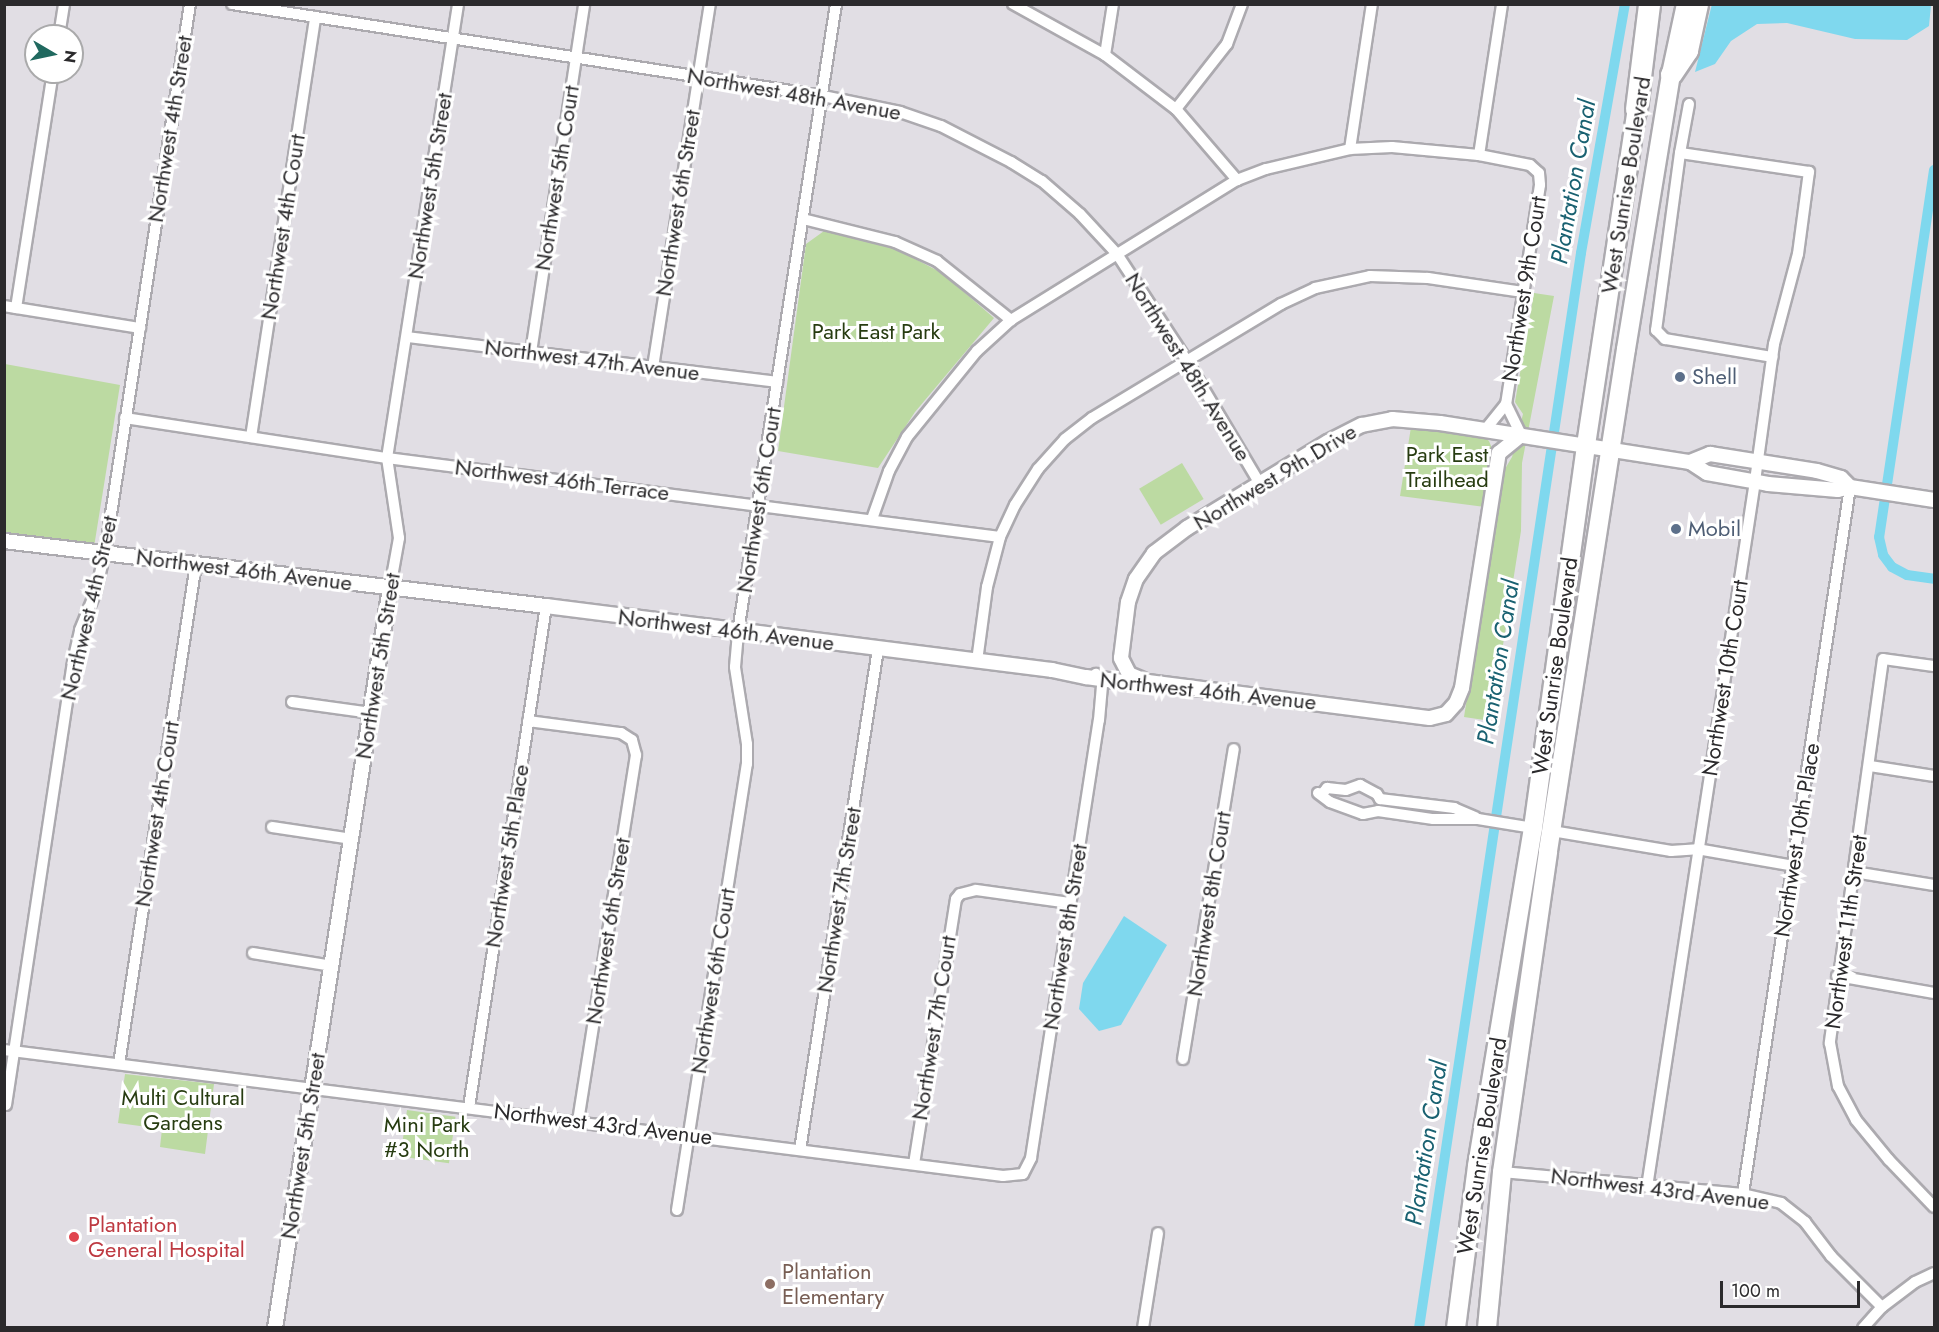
<!DOCTYPE html>
<style>
body{margin:0}
#map{position:relative;width:1939px;height:1332px;overflow:hidden;background:#e1dee4;font-family:Jost,sans-serif}
div>[style]{position:absolute}
[style*='--x']{left:calc(var(--x)*1px);top:calc(var(--y)*1px);width:calc(var(--w)*1px);rotate:calc(var(--a)*1deg)}
.green>*{inset:0;background:#bcdaa2;transform-origin:0 0}
.water>*{inset:0;background:#7fd8ee}
.canal>*{height:10px;margin:-5px;padding:0 5px;transform-origin:5px;border-radius:5px;background:#7fd8ee}
.roads{filter:drop-shadow(2px 0 #acaaaf) drop-shadow(-2px 0 #acaaaf) drop-shadow(0 2px #acaaaf) drop-shadow(0 -2px #acaaaf)}
.minor>*{height:10px;margin:-5px;padding:0 5px;transform-origin:5px;border-radius:5px;background:#fff}
.tertiary>*{height:14px;margin:-7px;padding:0 7px;transform-origin:7px;border-radius:7px;background:#fff}
.primary>*{height:18px;margin:-9px;padding:0 9px;transform-origin:9px;border-radius:9px;background:#fff}
.motorway>*{height:21px;margin:-10.5px;padding:0 10.5px;transform-origin:10.5px;border-radius:10.5px;background:#fff}
.dots>*{width:16px;height:16px;translate:-50% -50%;box-sizing:border-box;border:3px solid #fff;border-radius:50%}
span{translate:-50% -50%;white-space:nowrap;text-align:center;line-height:1.15;-webkit-text-stroke:6px #fff;paint-order:stroke}
.street-label{font-size:22px;color:#2b2a2c}
.park-label{font-size:22px;color:#273c11}
.service-label{font-size:22px;color:#4e5e75}
.left{translate:0 -50%;text-align:left}
.health-label{font-size:22px;color:#be3a42}
.education-label{font-size:22px;color:#785e54}
.water-label{font-size:24px;color:#196171;font-style:italic}
.frame{position:absolute;inset:0;border:6px solid #2b2a2c;pointer-events:none}
.north{position:absolute;left:24px;top:24px;width:60px;height:60px;box-sizing:border-box;background:#fff;border:2px solid #aaaaab;border-radius:50%;rotate:99deg;font-size:16px;font-weight:700;line-height:24px;text-align:center;color:#2b2a2c}
.north::after{content:'';display:block;margin:auto;width:21px;height:27px;background:#20695f;clip-path:polygon(50% 0,100% 100%,50% 72%,0 100%)}
.scale{position:absolute;left:1720px;top:1281px;width:140px;height:27px;box-sizing:border-box;border:3px solid #2b2a2c;border-top:0;padding-left:8px;font-size:18px;line-height:21px;white-space:nowrap;color:#2b2a2c;-webkit-text-stroke:4px #fff;paint-order:stroke}
</style>
<div id="map">
<div class="green">
<i style="clip-path:polygon(824px 231px,898px 250px,942px 273px,994px 318px,915px 412px,878px 468px,778px 451px,806px 244px)"></i>
<i style="clip-path:polygon(1534px 293px,1554px 296px,1522px 463px,1521px 531px,1491px 721px,1464px 717px,1502px 474px,1512px 457px,1523px 414px,1515px 402px)"></i>
<i style="clip-path:polygon(5px 364px,120px 385px,94px 547px,5px 534px)"></i>
<i style="clip-path:polygon(1411px 427px,1468px 434px,1475px 428px,1489px 441px,1493px 451px,1485px 507px,1400px 496px)"></i>
<i style="left:1182px;top:463px;width:42px;height:50px;rotate:59deg"></i>
<i style="clip-path:polygon(125px 1074px,214px 1084px,205px 1154px,160px 1147px,162px 1129px,118px 1123px)"></i>
<i style="left:407px;top:1110px;width:49px;height:47px;rotate:8deg"></i>
</div>
<div class="water">
<i style="clip-path:polygon(1712px 4px,1931px 4px,1931px 5px,1929px 26px,1907px 40px,1855px 39px,1787px 23px,1757px 24px,1731px 41px,1715px 64px,1695px 72px)"></i>
<i style="clip-path:polygon(1124px 916px,1167px 945px,1121px 1025px,1099px 1031px,1079px 1009px,1083px 983px)"></i>
</div>
<div class="canal">
<i style="--x:1934;--y:170;--w:371;--a:98.5"></i>
<i style="--x:1879;--y:537;--w:18;--a:77"></i>
<i style="--x:1883;--y:555;--w:15;--a:53"></i>
<i style="--x:1892;--y:567;--w:17;--a:28"></i>
<i style="--x:1907;--y:575;--w:27;--a:8"></i>
<i style="--x:1419;--y:1328;--w:1087;--a:-81.43"></i>
<i style="--x:1581;--y:253;--w:253;--a:-80"></i>
</div>
<div class="roads">
<div class="minor">
<i style="--x:232;--y:4;--w:598;--a:8.85"></i>
<i style="--x:823;--y:96;--w:79;--a:11.7"></i>
<i style="--x:900;--y:112;--w:43;--a:18.9"></i>
<i style="--x:941;--y:126;--w:79;--a:27.2"></i>
<i style="--x:1011;--y:162;--w:36;--a:32"></i>
<i style="--x:1042;--y:181;--w:50;--a:41"></i>
<i style="--x:1080;--y:214;--w:54;--a:47.2"></i>
<i style="--x:1117;--y:254;--w:128;--a:56.8"></i>
<i style="--x:1187;--y:361;--w:143;--a:59.3"></i>
<i style="--x:1013;--y:4;--w:105;--a:29"></i>
<i style="--x:1105;--y:55;--w:89;--a:37.3"></i>
<i style="--x:1176;--y:109;--w:94;--a:49.3"></i>
<i style="--x:59;--y:36;--w:32;--a:-81"></i>
<i style="--x:1105;--y:55;--w:52;--a:-81.1"></i>
<i style="--x:1689;--y:104;--w:50;--a:100.4"></i>
<i style="--x:1680;--y:153;--w:179;--a:97.7"></i>
<i style="--x:1656;--y:330;--w:13;--a:45"></i>
<i style="--x:1665;--y:339;--w:109;--a:9.5"></i>
<i style="--x:1176;--y:109;--w:83;--a:-51.9"></i>
<i style="--x:1227;--y:44;--w:43;--a:-69.4"></i>
<i style="--x:1350;--y:149;--w:147;--a:-81.4"></i>
<i style="--x:1479;--y:155;--w:153;--a:-81.3"></i>
<i style="--x:803;--y:219;--w:95;--a:14"></i>
<i style="--x:895;--y:242;--w:46;--a:24.3"></i>
<i style="--x:937;--y:261;--w:95;--a:38.6"></i>
<i style="--x:4;--y:306;--w:138;--a:9.2"></i>
<i style="--x:16;--y:308;--w:239;--a:-81.1"></i>
<i style="--x:407;--y:337;--w:373;--a:6.9"></i>
<i style="--x:531;--y:352;--w:352;--a:-81.3"></i>
<i style="--x:653;--y:367;--w:367;--a:-81.1"></i>
<i style="--x:1506;--y:404;--w:34;--a:64"></i>
<i style="--x:125;--y:418;--w:265;--a:8.7"></i>
<i style="--x:387;--y:458;--w:618;--a:7.34"></i>
<i style="--x:251;--y:437;--w:425;--a:-81.3"></i>
<i style="--x:872;--y:519;--w:51;--a:-70.5"></i>
<i style="--x:889;--y:471;--w:38;--a:-62"></i>
<i style="--x:907;--y:437;--w:111;--a:-50.9"></i>
<i style="--x:977;--y:351;--w:46;--a:-42.4"></i>
<i style="--x:1011;--y:320;--w:266;--a:-31.8"></i>
<i style="--x:1237;--y:180;--w:31;--a:-21"></i>
<i style="--x:1266;--y:169;--w:86;--a:-13.4"></i>
<i style="--x:1350;--y:149;--w:42;--a:-2.7"></i>
<i style="--x:1392;--y:147;--w:87;--a:5.3"></i>
<i style="--x:1479;--y:155;--w:52;--a:11.1"></i>
<i style="--x:1530;--y:165;--w:12;--a:42"></i>
<i style="--x:1539;--y:173;--w:12;--a:85"></i>
<i style="--x:1540;--y:185;--w:222;--a:98.8"></i>
<i style="--x:1506;--y:404;--w:32;--a:129"></i>
<i style="--x:390;--y:588;--w:51;--a:-79.8"></i>
<i style="--x:399;--y:538;--w:81;--a:-98.5"></i>
<i style="--x:387;--y:458;--w:460;--a:-81.1"></i>
<i style="--x:977;--y:661;--w:75;--a:-82.3"></i>
<i style="--x:987;--y:587;--w:52;--a:-75.4"></i>
<i style="--x:1000;--y:537;--w:35;--a:-65"></i>
<i style="--x:1015;--y:505;--w:43;--a:-57.4"></i>
<i style="--x:1038;--y:469;--w:40;--a:-48"></i>
<i style="--x:1065;--y:439;--w:34;--a:-38"></i>
<i style="--x:1092;--y:418;--w:221;--a:-31.1"></i>
<i style="--x:1281;--y:304;--w:38;--a:-25"></i>
<i style="--x:1315;--y:288;--w:56;--a:-12.3"></i>
<i style="--x:1370;--y:276;--w:58;--a:2"></i>
<i style="--x:1428;--y:278;--w:96;--a:8.4"></i>
<i style="--x:1934;--y:666;--w:51;--a:-172.2"></i>
<i style="--x:1883;--y:659;--w:388;--a:97.9"></i>
<i style="--x:1830;--y:1043;--w:44;--a:79.5"></i>
<i style="--x:1838;--y:1086;--w:38;--a:62"></i>
<i style="--x:1856;--y:1120;--w:52;--a:50.5"></i>
<i style="--x:1889;--y:1160;--w:65;--a:46.2"></i>
<i style="--x:292;--y:702;--w:80;--a:7.9"></i>
<i style="--x:528;--y:721;--w:94;--a:7.4"></i>
<i style="--x:621;--y:733;--w:13;--a:32"></i>
<i style="--x:632;--y:740;--w:16;--a:75"></i>
<i style="--x:636;--y:755;--w:371;--a:99"></i>
<i style="--x:1870;--y:766;--w:65;--a:8.9"></i>
<i style="--x:1318;--y:793;--w:15;--a:37"></i>
<i style="--x:1330;--y:802;--w:35;--a:20"></i>
<i style="--x:1363;--y:814;--w:15;--a:-11"></i>
<i style="--x:1378;--y:811;--w:56;--a:8.3"></i>
<i style="--x:1433;--y:819;--w:45;--a:0"></i>
<i style="--x:1478;--y:819;--w:56;--a:9.3"></i>
<i style="--x:1322;--y:794;--w:8;--a:-50"></i>
<i style="--x:1327;--y:788;--w:19;--a:6"></i>
<i style="--x:1346;--y:790;--w:15;--a:-20"></i>
<i style="--x:1360;--y:785;--w:19;--a:28"></i>
<i style="--x:1377;--y:794;--w:6;--a:59"></i>
<i style="--x:1380;--y:799;--w:75;--a:6.9"></i>
<i style="--x:1454;--y:808;--w:23;--a:23"></i>
<i style="--x:272;--y:827;--w:81;--a:8.5"></i>
<i style="--x:1552;--y:831;--w:121;--a:9.5"></i>
<i style="--x:1671;--y:851;--w:26;--a:-4"></i>
<i style="--x:1697;--y:849;--w:98;--a:9.9"></i>
<i style="--x:1854;--y:872;--w:81;--a:9.2"></i>
<i style="--x:253;--y:953;--w:80;--a:9.3"></i>
<i style="--x:1837;--y:976;--w:98;--a:9.9"></i>
<i style="--x:4;--y:1050;--w:1007;--a:7.19"></i>
<i style="--x:1003;--y:1176;--w:20;--a:-6"></i>
<i style="--x:1023;--y:1174;--w:18;--a:-63"></i>
<i style="--x:1031;--y:1158;--w:443;--a:-81.2"></i>
<i style="--x:1099;--y:720;--w:36;--a:-85"></i>
<i style="--x:1102;--y:684;--w:12;--a:-121"></i>
<i style="--x:1183;--y:1059;--w:314;--a:-80.7"></i>
<i style="--x:119;--y:1064;--w:506;--a:-81.25"></i>
<i style="--x:6;--y:1105;--w:453;--a:-81.4"></i>
<i style="--x:74;--y:657;--w:28;--a:-77"></i>
<i style="--x:80;--y:630;--w:42;--a:-67.7"></i>
<i style="--x:96;--y:591;--w:39;--a:-77"></i>
<i style="--x:105;--y:553;--w:556;--a:-81.2"></i>
<i style="--x:469;--y:1107;--w:507;--a:-81.26"></i>
<i style="--x:800;--y:1150;--w:507;--a:-81.15"></i>
<i style="--x:914;--y:1164;--w:268;--a:-81"></i>
<i style="--x:956;--y:899;--w:6;--a:-51"></i>
<i style="--x:960;--y:894;--w:16;--a:-14"></i>
<i style="--x:976;--y:890;--w:95;--a:7.9"></i>
<i style="--x:1502;--y:1172;--w:242;--a:5.2"></i>
<i style="--x:1743;--y:1194;--w:39;--a:13"></i>
<i style="--x:1781;--y:1203;--w:31;--a:38"></i>
<i style="--x:1805;--y:1222;--w:43;--a:52.6"></i>
<i style="--x:1831;--y:1256;--w:72;--a:45"></i>
<i style="--x:1647;--y:1187;--w:714;--a:-81.3"></i>
<i style="--x:1755;--y:481;--w:138;--a:-82.1"></i>
<i style="--x:1774;--y:344;--w:93;--a:-75.1"></i>
<i style="--x:1798;--y:254;--w:83;--a:-82.4"></i>
<i style="--x:1809;--y:172;--w:130;--a:-171.6"></i>
<i style="--x:1743;--y:1194;--w:715;--a:-81.39"></i>
<i style="--x:677;--y:1210;--w:451;--a:-81.1"></i>
<i style="--x:747;--y:764;--w:20;--a:-90"></i>
<i style="--x:747;--y:744;--w:78;--a:-98.9"></i>
<i style="--x:735;--y:667;--w:35;--a:-85"></i>
<i style="--x:738;--y:632;--w:636;--a:-81.13"></i>
<i style="--x:1143;--y:1328;--w:96;--a:-81"></i>
<i style="--x:1863;--y:1328;--w:28;--a:-48"></i>
<i style="--x:1882;--y:1307;--w:41;--a:-37.1"></i>
<i style="--x:1915;--y:1282;--w:21;--a:-25"></i>
</div>
<div class="tertiary">
<i style="--x:1690;--y:462;--w:22;--a:-22"></i>
<i style="--x:1710;--y:454;--w:108;--a:9"></i>
<i style="--x:1817;--y:471;--w:25;--a:16"></i>
<i style="--x:1841;--y:478;--w:13;--a:45"></i>
<i style="--x:4;--y:541;--w:546;--a:6.84"></i>
<i style="--x:546;--y:606;--w:510;--a:7.21"></i>
<i style="--x:1052;--y:670;--w:35;--a:12"></i>
<i style="--x:1086;--y:677;--w:52;--a:7.7"></i>
<i style="--x:1138;--y:684;--w:10;--a:-11"></i>
<i style="--x:1148;--y:682;--w:284;--a:7.3"></i>
<i style="--x:1430;--y:718;--w:16;--a:-14"></i>
<i style="--x:1446;--y:714;--w:15;--a:-48"></i>
<i style="--x:1456;--y:703;--w:16;--a:-68"></i>
<i style="--x:1462;--y:688;--w:238;--a:-81.1"></i>
<i style="--x:1499;--y:453;--w:28;--a:-39"></i>
<i style="--x:1143;--y:680;--w:15;--a:-157"></i>
<i style="--x:1129;--y:674;--w:18;--a:-117"></i>
<i style="--x:1121;--y:658;--w:56;--a:-82.9"></i>
<i style="--x:1128;--y:602;--w:24;--a:-71"></i>
<i style="--x:1136;--y:579;--w:32;--a:-55"></i>
<i style="--x:1154;--y:553;--w:41;--a:-37.1"></i>
<i style="--x:1187;--y:528;--w:165;--a:-31.4"></i>
<i style="--x:1328;--y:442;--w:38;--a:-27"></i>
<i style="--x:1362;--y:425;--w:31;--a:-11"></i>
<i style="--x:1392;--y:419;--w:48;--a:4.8"></i>
<i style="--x:1440;--y:423;--w:253;--a:8.9"></i>
<i style="--x:1690;--y:462;--w:20;--a:33"></i>
<i style="--x:1707;--y:473;--w:62;--a:10.2"></i>
<i style="--x:1768;--y:484;--w:70;--a:4.9"></i>
<i style="--x:1838;--y:490;--w:12;--a:-14"></i>
<i style="--x:1850;--y:487;--w:85;--a:8.8"></i>
<i style="--x:275;--y:1328;--w:749;--a:-81.17"></i>
</div>
<div class="primary">
<i style="--x:1456;--y:1328;--w:163;--a:-82.6"></i>
<i style="--x:1477;--y:1166;--w:343;--a:-80.6"></i>
<i style="--x:1533;--y:828;--w:387;--a:-82.1"></i>
<i style="--x:1586;--y:445;--w:354;--a:-81.4"></i>
<i style="--x:1487;--y:1328;--w:157;--a:-84.5"></i>
<i style="--x:1502;--y:1172;--w:324;--a:-81.8"></i>
<i style="--x:1548;--y:851;--w:508;--a:-81.17"></i>
<i style="--x:1626;--y:349;--w:279;--a:-80.7"></i>
<i style="--x:1671;--y:74;--w:72;--a:-77.9"></i>
</div>
<div class="motorway">
<i style="--x:1671;--y:74;--w:29;--a:-56"></i>
<i style="--x:1687;--y:50;--w:47;--a:-77.7"></i>
<i style="--x:1636;--y:109;--w:106;--a:-82.9"></i>
</div>
</div>
<div class="dots">
<i style="left:1680px;top:377px;background:#5c6f8a"></i>
<i style="left:1676px;top:529px;background:#5c6f8a"></i>
<i style="left:74px;top:1237px;background:#e0444e"></i>
<i style="left:770px;top:1284px;background:#8d6e63"></i>
</div>
<div class="street-label">
<span style="left:794px;top:94px;rotate:10deg">Northwest 48th Avenue</span>
<span style="left:170px;top:129px;rotate:-81deg">Northwest 4th Street</span>
<span style="left:557px;top:178px;rotate:-81deg">Northwest 5th Court</span>
<span style="left:1626px;top:185px;rotate:-81deg">West Sunrise Boulevard</span>
<span style="left:430px;top:186px;rotate:-81deg">Northwest 5th Street</span>
<span style="left:678px;top:203px;rotate:-81deg">Northwest 6th Street</span>
<span style="left:283px;top:227px;rotate:-81deg">Northwest 4th Court</span>
<span style="left:1524px;top:289px;rotate:-81deg">Northwest 9th Court</span>
<span style="left:592px;top:360px;rotate:7deg">Northwest 47th Avenue</span>
<span style="left:1188px;top:367px;rotate:58deg">Northwest 48th Avenue</span>
<span style="left:1275px;top:477px;rotate:-31deg">Northwest 9th Drive</span>
<span style="left:562px;top:480px;rotate:7deg">Northwest 46th Terrace</span>
<span style="left:759px;top:500px;rotate:-81deg">Northwest 6th Court</span>
<span style="left:244px;top:570px;rotate:7deg">Northwest 46th Avenue</span>
<span style="left:89px;top:608px;rotate:-77deg">Northwest 4th Street</span>
<span style="left:726px;top:630px;rotate:7deg">Northwest 46th Avenue</span>
<span style="left:378px;top:666px;rotate:-81deg">Northwest 5th Street</span>
<span style="left:1555px;top:666px;rotate:-82deg">West Sunrise Boulevard</span>
<span style="left:1725px;top:678px;rotate:-81deg">Northwest 10th Court</span>
<span style="left:1208px;top:691px;rotate:6deg">Northwest 46th Avenue</span>
<span style="left:157px;top:814px;rotate:-81deg">Northwest 4th Court</span>
<span style="left:1797px;top:840px;rotate:-81deg">Northwest 10th Place</span>
<span style="left:507px;top:856px;rotate:-81deg">Northwest 5th Place</span>
<span style="left:839px;top:900px;rotate:-81deg">Northwest 7th Street</span>
<span style="left:1209px;top:904px;rotate:-81deg">Northwest 8th Court</span>
<span style="left:608px;top:931px;rotate:-81deg">Northwest 6th Street</span>
<span style="left:1846px;top:932px;rotate:-82deg">Northwest 11th Street</span>
<span style="left:1065px;top:937px;rotate:-81deg">Northwest 8th Street</span>
<span style="left:713px;top:981px;rotate:-81deg">Northwest 6th Court</span>
<span style="left:934px;top:1028px;rotate:-81deg">Northwest 7th Court</span>
<span style="left:603px;top:1124px;rotate:7deg">Northwest 43rd Avenue</span>
<span style="left:303px;top:1146px;rotate:-81deg">Northwest 5th Street</span>
<span style="left:1482px;top:1146px;rotate:-81deg">West Sunrise Boulevard</span>
<span style="left:1660px;top:1189px;rotate:7deg">Northwest 43rd Avenue</span>
</div>
<div class="park-label">
<span style="left:876px;top:332px">Park East Park</span>
<span style="left:1447px;top:467px">Park East<br>Trailhead</span>
<span style="left:183px;top:1110px">Multi Cultural<br>Gardens</span>
<span style="left:427px;top:1137px">Mini Park<br>#3 North</span>
</div>
<div class="service-label">
<span class="left" style="left:1692px;top:377px">Shell</span>
<span class="left" style="left:1688px;top:529px">Mobil</span>
</div>
<div class="health-label">
<span class="left" style="left:88px;top:1237px">Plantation<br>General Hospital</span>
</div>
<div class="education-label">
<span class="left" style="left:782px;top:1284px">Plantation<br>Elementary</span>
</div>
<div class="water-label">
<span style="left:1573px;top:182px;rotate:-80deg">Plantation Canal</span>
<span style="left:1498px;top:662px;rotate:-81deg">Plantation Canal</span>
<span style="left:1426px;top:1143px;rotate:-81deg">Plantation Canal</span>
</div>
<div class="frame"></div>
<div class="north">N</div>
<div class="scale">100 m</div>
</div>
